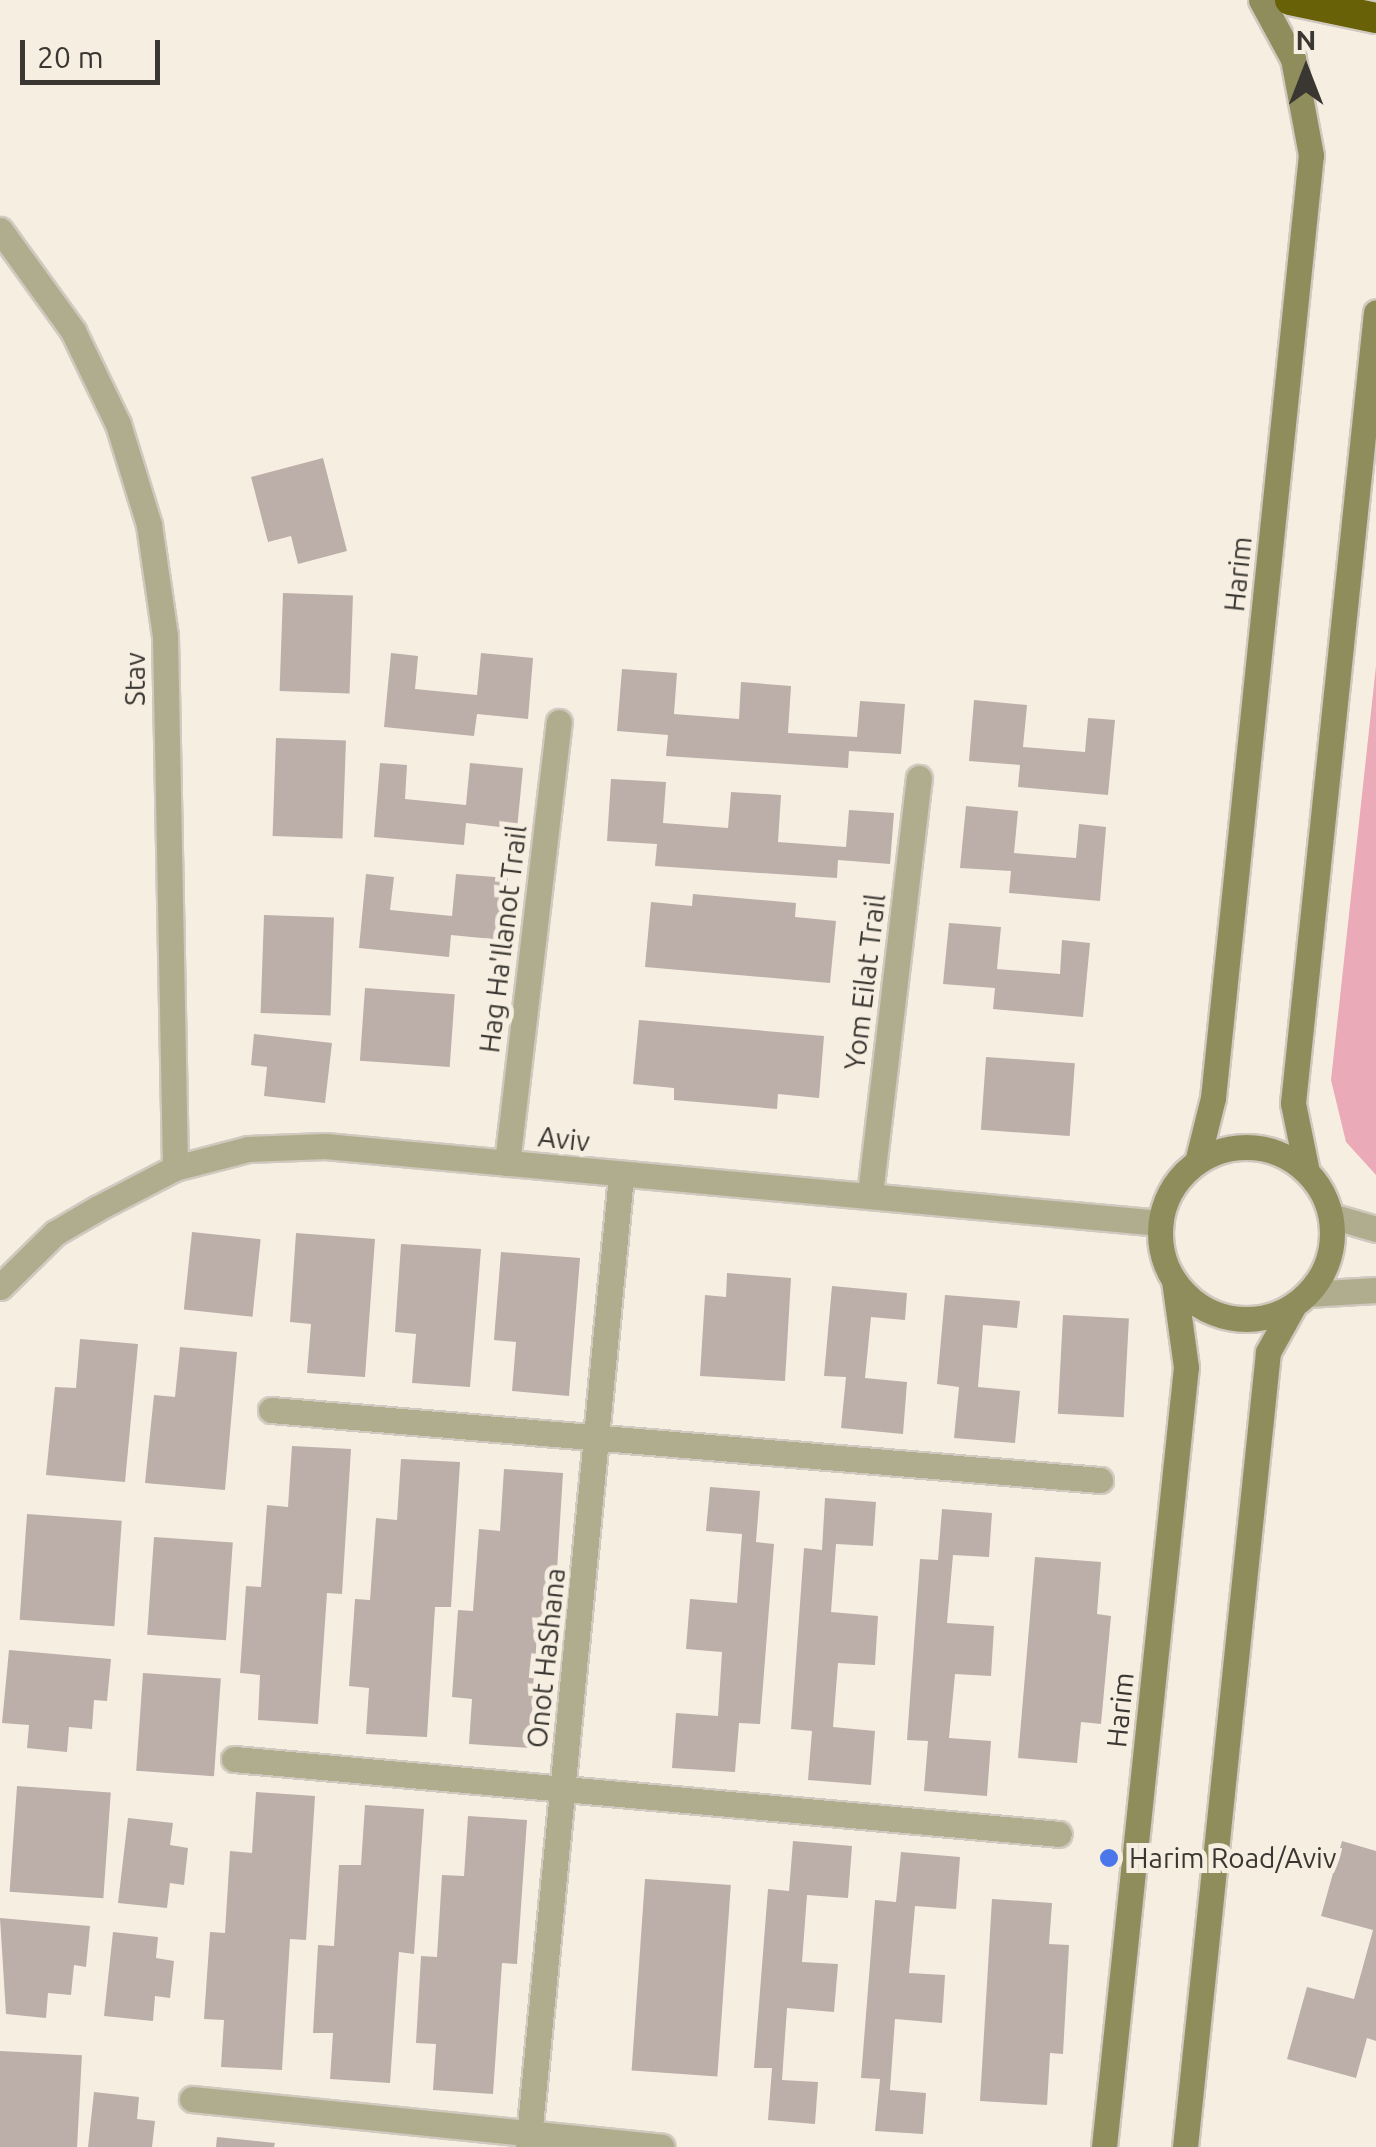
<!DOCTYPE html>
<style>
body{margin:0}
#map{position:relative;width:1376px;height:2147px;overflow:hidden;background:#f7eee2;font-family:Ubuntu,sans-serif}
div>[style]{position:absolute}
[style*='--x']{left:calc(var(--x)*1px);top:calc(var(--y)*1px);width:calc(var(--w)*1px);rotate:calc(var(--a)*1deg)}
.green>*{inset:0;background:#ebaab8}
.building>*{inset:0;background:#bcaea9;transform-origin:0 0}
.roads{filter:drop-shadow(2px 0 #d1c9bf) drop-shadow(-2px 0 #d1c9bf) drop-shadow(0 2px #d1c9bf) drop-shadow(0 -2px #d1c9bf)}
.lane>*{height:25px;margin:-12.5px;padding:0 12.5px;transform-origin:12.5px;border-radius:12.5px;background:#afad8d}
.street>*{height:25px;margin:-12.5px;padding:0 12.5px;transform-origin:12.5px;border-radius:12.5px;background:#afad8d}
.secondary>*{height:25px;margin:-12.5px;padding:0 12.5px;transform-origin:12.5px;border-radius:12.5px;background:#908d5c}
.secondary>.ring{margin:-12.5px;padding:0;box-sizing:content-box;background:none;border:25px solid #908d5c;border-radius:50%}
.highway>*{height:30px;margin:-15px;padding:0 15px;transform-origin:15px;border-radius:15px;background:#686107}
.dots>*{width:28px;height:28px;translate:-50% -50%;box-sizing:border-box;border:5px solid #f7eee2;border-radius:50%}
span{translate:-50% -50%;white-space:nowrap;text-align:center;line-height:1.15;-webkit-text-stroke:10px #f7eee2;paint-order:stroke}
.street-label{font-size:28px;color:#3a3732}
.poi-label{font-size:28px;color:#3a3732}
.left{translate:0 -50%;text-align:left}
.north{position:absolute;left:1256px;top:20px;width:100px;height:100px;-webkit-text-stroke:8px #f7eee2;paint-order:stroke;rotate:0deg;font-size:28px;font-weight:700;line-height:40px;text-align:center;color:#3a3732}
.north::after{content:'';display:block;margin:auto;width:35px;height:45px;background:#3a3732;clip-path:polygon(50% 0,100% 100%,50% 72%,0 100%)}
.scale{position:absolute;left:20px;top:40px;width:140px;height:45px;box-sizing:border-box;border:5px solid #3a3732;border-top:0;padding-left:12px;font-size:30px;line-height:35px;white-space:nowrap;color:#3a3732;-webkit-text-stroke:8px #f7eee2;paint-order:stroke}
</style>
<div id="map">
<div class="green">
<i style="clip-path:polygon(1376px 666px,1376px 1175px,1346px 1142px,1331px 1080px)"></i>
</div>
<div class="building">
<i style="clip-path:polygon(323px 458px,347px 551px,298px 564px,291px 536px,268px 542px,251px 477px)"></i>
<i style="left:283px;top:593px;width:70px;height:98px;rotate:2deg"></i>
<i style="clip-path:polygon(391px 653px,418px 656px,415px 689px,477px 695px,481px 653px,533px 658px,528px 719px,477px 714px,474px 736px,384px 727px)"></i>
<i style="clip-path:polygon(622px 669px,677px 673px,674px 714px,739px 719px,741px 682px,791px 686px,788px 733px,857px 737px,860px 701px,905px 704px,901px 754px,849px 751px,848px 768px,666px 756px,668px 735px,617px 731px)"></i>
<i style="clip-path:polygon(974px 700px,1027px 705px,1023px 747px,1085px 752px,1088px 718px,1115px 720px,1108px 795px,1018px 787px,1020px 765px,969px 761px)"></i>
<i style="left:276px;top:738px;width:70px;height:98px;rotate:2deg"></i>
<i style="clip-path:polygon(380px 763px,407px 765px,405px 799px,466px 805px,470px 763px,523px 768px,517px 829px,466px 823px,464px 845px,374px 837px)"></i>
<i style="clip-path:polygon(611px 779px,666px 782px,663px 823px,728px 828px,731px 792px,781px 795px,778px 842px,846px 847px,849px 810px,894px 813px,890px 864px,838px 860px,837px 878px,655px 866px,657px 844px,607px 841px)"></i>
<i style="clip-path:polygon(966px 806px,1018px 811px,1014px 853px,1076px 858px,1079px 824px,1106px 827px,1100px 901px,1009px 893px,1011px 871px,960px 868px)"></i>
<i style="clip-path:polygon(366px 874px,394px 877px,390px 910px,452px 916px,456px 874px,508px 878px,503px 940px,451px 935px,449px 957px,359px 948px)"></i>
<i style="clip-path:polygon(693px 894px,796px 903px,795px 917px,836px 921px,830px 983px,645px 967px,651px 902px,692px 906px)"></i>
<i style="left:264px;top:915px;width:70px;height:98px;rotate:2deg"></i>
<i style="clip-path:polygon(949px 923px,1001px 927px,997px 969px,1060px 974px,1062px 940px,1090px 943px,1083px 1017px,993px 1009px,995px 988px,943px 984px)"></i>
<i style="left:365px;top:988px;width:90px;height:73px;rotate:4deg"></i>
<i style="clip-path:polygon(639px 1020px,824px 1036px,819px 1098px,778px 1094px,777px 1109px,674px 1100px,674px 1088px,633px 1084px)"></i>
<i style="clip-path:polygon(254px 1034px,332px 1043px,325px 1103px,264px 1096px,267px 1067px,251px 1065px)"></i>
<i style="left:986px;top:1057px;width:89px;height:73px;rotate:4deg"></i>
<i style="left:192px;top:1232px;width:69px;height:78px;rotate:6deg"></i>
<i style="clip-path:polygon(296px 1233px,375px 1239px,365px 1377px,307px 1373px,311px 1324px,290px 1322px)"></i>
<i style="clip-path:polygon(401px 1244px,481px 1249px,470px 1387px,412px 1383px,416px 1334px,395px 1332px)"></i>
<i style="clip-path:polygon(501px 1252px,580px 1258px,569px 1396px,512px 1391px,516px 1342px,494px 1340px)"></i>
<i style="clip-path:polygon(727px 1273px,791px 1278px,785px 1381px,700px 1376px,705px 1295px,726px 1297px)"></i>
<i style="clip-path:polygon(832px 1286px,907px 1293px,905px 1320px,871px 1317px,865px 1378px,907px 1382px,903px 1434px,841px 1428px,846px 1377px,824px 1376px)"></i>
<i style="clip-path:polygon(945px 1295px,1020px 1301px,1017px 1328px,983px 1325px,978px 1387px,1020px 1391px,1015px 1443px,954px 1438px,959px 1387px,937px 1384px)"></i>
<i style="left:1063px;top:1315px;width:66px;height:99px;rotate:3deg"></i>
<i style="clip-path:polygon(80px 1339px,138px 1344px,125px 1482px,46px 1475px,55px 1387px,76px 1388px)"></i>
<i style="clip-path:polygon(180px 1347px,237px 1352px,225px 1490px,145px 1483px,154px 1395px,175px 1397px)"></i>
<i style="clip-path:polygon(292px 1446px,351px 1449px,342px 1594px,327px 1593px,318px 1724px,258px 1720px,260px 1675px,240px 1673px,246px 1586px,261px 1587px,267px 1505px,288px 1507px)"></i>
<i style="clip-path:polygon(401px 1459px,460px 1462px,451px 1607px,435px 1607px,427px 1737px,366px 1734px,369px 1688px,349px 1686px,355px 1599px,370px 1600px,376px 1518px,397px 1520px)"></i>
<i style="clip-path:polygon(504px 1469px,563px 1473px,554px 1618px,538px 1617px,530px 1748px,469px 1744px,472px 1699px,452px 1697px,458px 1610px,473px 1611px,479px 1529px,500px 1531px)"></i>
<i style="clip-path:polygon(710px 1487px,760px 1491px,756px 1542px,774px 1544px,760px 1724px,739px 1723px,735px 1772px,672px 1768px,676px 1713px,718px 1716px,722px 1652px,686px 1649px,690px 1599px,737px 1603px,742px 1534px,706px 1531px)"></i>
<i style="clip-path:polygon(825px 1498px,876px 1502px,873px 1546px,836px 1544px,831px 1612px,878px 1616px,875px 1665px,838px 1663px,833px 1727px,875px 1731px,871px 1785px,808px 1780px,812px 1731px,791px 1729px,804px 1548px,822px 1550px)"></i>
<i style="clip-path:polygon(942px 1509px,992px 1513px,989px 1557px,953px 1555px,947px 1623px,994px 1626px,991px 1676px,955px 1674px,949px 1738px,991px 1741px,987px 1796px,924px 1791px,928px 1741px,907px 1740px,920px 1559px,938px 1560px)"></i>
<i style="left:27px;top:1514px;width:95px;height:106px;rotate:4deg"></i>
<i style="left:154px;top:1537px;width:79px;height:98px;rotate:4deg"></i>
<i style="clip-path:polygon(1035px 1557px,1101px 1562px,1097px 1614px,1111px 1616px,1101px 1724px,1081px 1722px,1077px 1763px,1018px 1758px)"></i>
<i style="clip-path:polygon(9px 1650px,111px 1659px,107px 1701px,94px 1700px,92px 1729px,69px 1727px,67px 1752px,27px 1748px,29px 1725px,2px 1723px)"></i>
<i style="left:143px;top:1673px;width:78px;height:98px;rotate:4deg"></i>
<i style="left:17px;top:1786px;width:94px;height:106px;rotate:4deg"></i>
<i style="clip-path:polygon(256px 1792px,315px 1796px,306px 1940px,290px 1939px,282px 2070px,221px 2067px,224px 2020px,204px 2019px,210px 1932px,225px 1933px,230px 1851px,252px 1853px)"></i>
<i style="clip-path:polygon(365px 1805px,424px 1809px,414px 1954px,399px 1952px,390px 2083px,330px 2079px,333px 2033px,313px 2033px,318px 1945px,334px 1946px,339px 1865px,361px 1865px)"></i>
<i style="clip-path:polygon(468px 1816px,527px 1820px,517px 1964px,502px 1963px,493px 2094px,433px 2090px,436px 2044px,416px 2043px,421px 1956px,437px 1957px,442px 1875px,464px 1876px)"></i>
<i style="clip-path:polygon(128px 1818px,173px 1823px,170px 1845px,188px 1848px,184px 1885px,170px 1883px,167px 1908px,118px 1903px)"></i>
<i style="clip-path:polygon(793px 1841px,852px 1846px,848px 1898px,807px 1895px,802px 1962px,838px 1964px,834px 2012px,787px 2008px,782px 2080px,818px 2082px,815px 2124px,768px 2120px,772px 2068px,754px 2068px,768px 1889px,789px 1891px)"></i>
<i style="clip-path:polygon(1342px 1841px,1376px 1851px,1376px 2041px,1367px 2038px,1356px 2078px,1287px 2059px,1307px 1987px,1354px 1999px,1373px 1930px,1321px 1916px)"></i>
<i style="clip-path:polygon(901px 1852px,960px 1857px,956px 1909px,915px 1906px,909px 1973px,945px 1975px,942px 2023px,895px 2019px,890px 2090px,926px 2093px,923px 2134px,875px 2131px,880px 2079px,861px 2078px,875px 1900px,896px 1902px)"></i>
<i style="left:645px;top:1879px;width:86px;height:192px;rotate:4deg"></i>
<i style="clip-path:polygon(992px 1899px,1052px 1903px,1049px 1944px,1069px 1945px,1063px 2054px,1050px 2053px,1047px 2105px,980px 2101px)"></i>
<i style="clip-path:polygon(0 1918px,90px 1926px,86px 1967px,74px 1965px,71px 1995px,48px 1993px,46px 2018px,6px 2014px)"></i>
<i style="clip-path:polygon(113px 1932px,158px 1937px,156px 1958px,174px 1961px,170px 1998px,155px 1996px,153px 2021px,104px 2016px)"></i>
<i style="left:0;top:2051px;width:82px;height:96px;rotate:3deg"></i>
<i style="clip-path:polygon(94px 2092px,139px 2097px,137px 2119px,155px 2121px,152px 2147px,88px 2147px)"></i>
<i style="clip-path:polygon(217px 2137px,275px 2143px,274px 2147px,216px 2147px)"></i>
</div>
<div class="roads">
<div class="lane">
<i style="--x:271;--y:1410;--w:832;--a:4.83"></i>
<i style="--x:234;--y:1759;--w:828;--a:5.19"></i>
<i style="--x:192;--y:2099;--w:472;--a:5.8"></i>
</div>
<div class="street">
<i style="--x:0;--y:230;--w:125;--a:54.1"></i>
<i style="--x:73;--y:331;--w:103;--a:64.2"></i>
<i style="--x:118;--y:424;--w:106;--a:72.9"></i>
<i style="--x:149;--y:525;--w:112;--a:81.8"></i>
<i style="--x:165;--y:636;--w:532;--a:88.92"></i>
<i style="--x:507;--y:1163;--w:444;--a:-83.3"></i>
<i style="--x:870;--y:1194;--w:419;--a:-83.3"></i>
<i style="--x:1331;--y:1216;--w:47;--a:16.1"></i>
<i style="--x:0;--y:1287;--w:77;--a:-44.5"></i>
<i style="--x:55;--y:1233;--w:50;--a:-30.2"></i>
<i style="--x:98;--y:1208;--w:87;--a:-27.5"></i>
<i style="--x:175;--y:1168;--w:75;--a:-14.6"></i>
<i style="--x:248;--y:1149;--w:77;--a:-2.2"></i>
<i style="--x:325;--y:1146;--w:839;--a:5.27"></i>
<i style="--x:1307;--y:1294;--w:69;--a:-3.3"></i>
<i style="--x:528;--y:2147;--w:976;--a:-84.53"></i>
</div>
<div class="secondary">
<i class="ring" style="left:1160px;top:1147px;width:147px;height:147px"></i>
<i style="--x:1197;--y:1162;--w:66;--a:-76"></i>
<i style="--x:1213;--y:1098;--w:948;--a:-84.07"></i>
<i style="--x:1311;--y:155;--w:98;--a:-100.6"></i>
<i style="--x:1293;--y:59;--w:67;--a:-118.5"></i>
<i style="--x:1307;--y:1172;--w:70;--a:-101.5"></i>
<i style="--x:1293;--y:1103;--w:795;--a:-84.01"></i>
<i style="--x:1104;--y:2147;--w:784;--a:-84"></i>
<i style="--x:1186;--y:1367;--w:87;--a:-97.9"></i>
<i style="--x:1185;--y:2147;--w:799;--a:-84.04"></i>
<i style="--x:1268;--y:1352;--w:54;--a:-61"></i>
</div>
<div class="highway">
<i style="--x:1290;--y:0;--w:88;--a:11.8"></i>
</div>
</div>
<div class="dots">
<i style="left:1109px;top:1858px;background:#4c77ea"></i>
</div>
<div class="street-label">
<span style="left:1238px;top:574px;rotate:-84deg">Harim</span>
<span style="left:135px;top:679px;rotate:-90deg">Stav</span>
<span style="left:503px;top:939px;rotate:-83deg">Hag Ha'Ilanot Trail</span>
<span style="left:865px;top:982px;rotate:-83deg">Yom Eilat Trail</span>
<span style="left:564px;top:1139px;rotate:6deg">Aviv</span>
<span style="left:546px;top:1658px;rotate:-84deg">Onot HaShana</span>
<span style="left:1120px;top:1710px;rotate:-84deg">Harim</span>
</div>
<div class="poi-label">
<span class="left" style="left:1129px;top:1858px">Harim Road/Aviv</span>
</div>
<div class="north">N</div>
<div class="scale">20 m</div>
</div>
